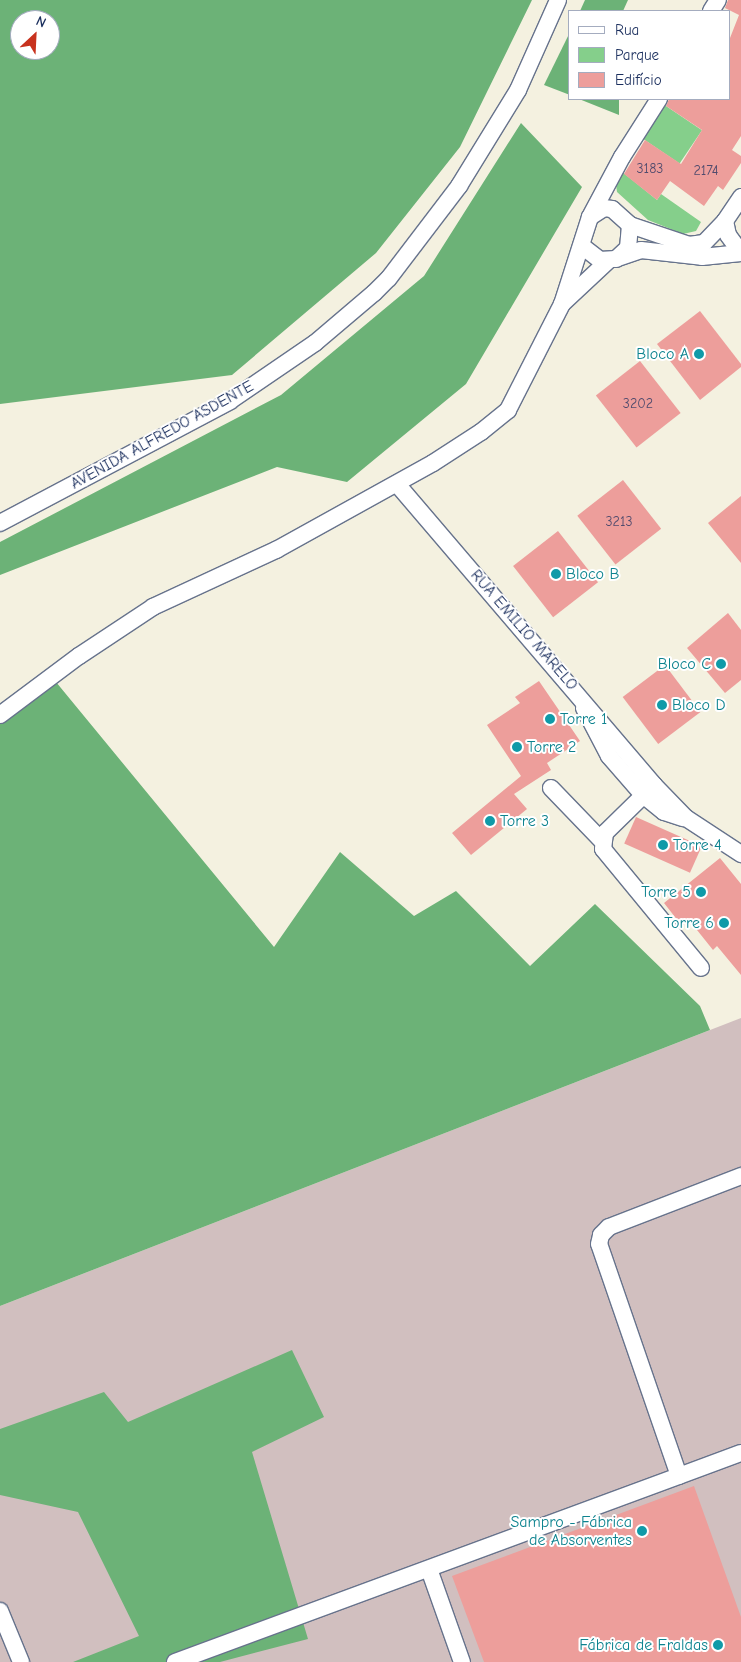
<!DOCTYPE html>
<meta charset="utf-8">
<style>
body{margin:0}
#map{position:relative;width:741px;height:1662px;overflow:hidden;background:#f4f1e0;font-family:"Comic Neue",sans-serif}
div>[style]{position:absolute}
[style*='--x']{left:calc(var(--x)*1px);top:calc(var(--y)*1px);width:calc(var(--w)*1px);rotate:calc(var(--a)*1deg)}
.industrial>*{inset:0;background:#d1bfbf}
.green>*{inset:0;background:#85cf8b;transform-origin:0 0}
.forest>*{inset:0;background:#6cb277}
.building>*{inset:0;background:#ed9e9b;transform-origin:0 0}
.roads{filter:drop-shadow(1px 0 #67738c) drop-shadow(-1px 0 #67738c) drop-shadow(0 1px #67738c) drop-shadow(0 -1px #67738c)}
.minor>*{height:16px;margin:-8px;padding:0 8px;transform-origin:8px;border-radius:8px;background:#fff}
.dots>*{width:14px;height:14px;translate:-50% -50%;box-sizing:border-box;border:2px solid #fff;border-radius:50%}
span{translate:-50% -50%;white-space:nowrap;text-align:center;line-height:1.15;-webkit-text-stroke:4px #fff;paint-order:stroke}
.number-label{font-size:14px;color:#504b6d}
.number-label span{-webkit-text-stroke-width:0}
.culture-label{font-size:16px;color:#0d838f}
.right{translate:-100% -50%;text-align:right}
.left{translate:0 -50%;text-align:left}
.street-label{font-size:16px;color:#1b2f5e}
.legend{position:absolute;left:568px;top:10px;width:162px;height:90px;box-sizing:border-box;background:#fff;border:1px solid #a4acbf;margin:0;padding:6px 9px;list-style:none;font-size:15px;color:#1b2f5e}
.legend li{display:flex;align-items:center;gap:10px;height:25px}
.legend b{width:25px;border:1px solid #a4acbf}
.north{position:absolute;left:10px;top:10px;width:50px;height:50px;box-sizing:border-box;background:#fff;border:1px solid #a4acbf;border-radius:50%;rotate:25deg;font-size:14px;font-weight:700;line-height:20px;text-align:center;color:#1b2f5e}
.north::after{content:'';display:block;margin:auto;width:18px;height:22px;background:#c8321e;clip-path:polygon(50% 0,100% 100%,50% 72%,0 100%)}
</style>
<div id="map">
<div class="industrial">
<i style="clip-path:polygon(741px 1018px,741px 1662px,0 1662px,0 1306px)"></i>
</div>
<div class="green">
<i style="left:663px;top:104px;width:47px;height:40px;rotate:34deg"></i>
<i style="clip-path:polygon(621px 171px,657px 200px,661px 194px,701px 222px,696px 231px,683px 234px,648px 220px,617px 192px,615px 178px)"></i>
</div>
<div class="forest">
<i style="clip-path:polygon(evenodd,0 0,532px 0,460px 147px,376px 253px,232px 375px,0 404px,0 0,20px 20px,50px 20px,50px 50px,20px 50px,20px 20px)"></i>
<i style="clip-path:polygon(585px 0,628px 0,623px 11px,580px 11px)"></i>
<i style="clip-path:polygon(570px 32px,570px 95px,544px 85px)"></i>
<i style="clip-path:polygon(579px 99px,619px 99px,619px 115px)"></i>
<i style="clip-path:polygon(521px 123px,582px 187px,466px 384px,347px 482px,277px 467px,0 575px,0 542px,281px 395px,424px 276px)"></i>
<i style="clip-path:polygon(56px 682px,274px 947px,340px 852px,414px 916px,456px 891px,530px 966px,595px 904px,700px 1006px,710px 1030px,0 1306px,0 722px)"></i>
<i style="clip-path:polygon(292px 1350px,324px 1417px,252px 1452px,308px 1639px,220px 1662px,73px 1662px,139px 1636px,78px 1512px,0 1495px,0 1429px,104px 1392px,128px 1422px)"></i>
</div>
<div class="building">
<i style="clip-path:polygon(728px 0,741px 0,741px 136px,732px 150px,741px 156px,741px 163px,723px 190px,718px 186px,704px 206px,670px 181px,657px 200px,624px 174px,645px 140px,681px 164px,702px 130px,666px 106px,669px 99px,730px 99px,730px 38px,739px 15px,725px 8px)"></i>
<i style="clip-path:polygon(700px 311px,741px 364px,741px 367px,700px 400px,657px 344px)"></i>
<i style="left:640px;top:361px;width:66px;height:56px;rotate:52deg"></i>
<i style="left:623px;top:480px;width:62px;height:58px;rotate:52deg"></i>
<i style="clip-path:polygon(741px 496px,741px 563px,708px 523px)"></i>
<i style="left:558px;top:531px;width:65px;height:57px;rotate:52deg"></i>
<i style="clip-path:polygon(728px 613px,741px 630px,741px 680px,725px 693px,687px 648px)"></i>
<i style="left:665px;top:665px;width:59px;height:53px;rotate:53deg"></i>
<i style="clip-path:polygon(539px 681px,580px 741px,547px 763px,551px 770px,514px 794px,527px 809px,471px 855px,452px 833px,521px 776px,487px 725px,520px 703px,515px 697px)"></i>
<i style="left:636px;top:817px;width:72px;height:29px;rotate:24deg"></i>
<i style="clip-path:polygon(720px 858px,741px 884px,741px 975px,717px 946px,713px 950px,689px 920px,682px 926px,664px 903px)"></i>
<i style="clip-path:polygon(694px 1486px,741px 1617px,741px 1662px,484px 1662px,452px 1576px)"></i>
</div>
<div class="roads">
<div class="minor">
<i style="--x:711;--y:11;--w:13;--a:-58"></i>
<i style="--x:591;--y:215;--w:66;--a:-61.9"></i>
<i style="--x:622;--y:157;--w:69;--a:-57.5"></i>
<i style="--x:725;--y:221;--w:14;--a:78"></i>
<i style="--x:728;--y:235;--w:22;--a:54"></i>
<i style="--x:630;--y:225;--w:62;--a:18.7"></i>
<i style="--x:689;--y:245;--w:15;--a:-8"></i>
<i style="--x:704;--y:243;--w:30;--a:-46"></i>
<i style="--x:725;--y:221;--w:29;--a:-56"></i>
<i style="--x:582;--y:246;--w:23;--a:38"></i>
<i style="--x:600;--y:260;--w:16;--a:-4"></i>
<i style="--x:616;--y:259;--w:16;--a:-43"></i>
<i style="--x:628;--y:248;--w:23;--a:-85"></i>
<i style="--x:630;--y:225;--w:24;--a:-138"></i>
<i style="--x:612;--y:209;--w:8;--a:-173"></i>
<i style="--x:604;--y:208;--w:17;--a:147"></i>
<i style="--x:590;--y:217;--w:91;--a:107.8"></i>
<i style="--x:562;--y:304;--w:63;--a:-43.1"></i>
<i style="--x:618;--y:258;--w:24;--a:-19"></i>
<i style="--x:641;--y:250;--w:61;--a:6.5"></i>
<i style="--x:702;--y:257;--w:39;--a:-6"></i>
<i style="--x:397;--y:484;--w:396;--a:49.5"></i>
<i style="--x:654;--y:785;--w:46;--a:45.9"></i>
<i style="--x:686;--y:818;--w:66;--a:33.2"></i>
<i style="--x:0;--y:523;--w:260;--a:-27.9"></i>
<i style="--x:230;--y:401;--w:103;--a:-34.3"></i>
<i style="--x:315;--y:343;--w:77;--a:-40.3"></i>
<i style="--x:374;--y:293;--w:21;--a:-45"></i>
<i style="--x:389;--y:278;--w:116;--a:-52.7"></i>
<i style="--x:459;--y:186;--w:113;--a:-58.4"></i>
<i style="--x:518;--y:90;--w:98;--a:-66"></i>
<i style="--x:584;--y:708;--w:54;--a:62.5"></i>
<i style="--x:609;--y:756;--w:52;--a:48.9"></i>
<i style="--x:643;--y:795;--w:27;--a:39"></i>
<i style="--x:664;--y:812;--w:20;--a:18"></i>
<i style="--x:0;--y:715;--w:99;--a:-36.8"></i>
<i style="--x:79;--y:656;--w:89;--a:-33.5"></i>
<i style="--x:153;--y:607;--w:136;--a:-24.9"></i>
<i style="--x:276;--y:550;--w:179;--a:-29"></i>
<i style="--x:433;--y:463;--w:57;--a:-32.9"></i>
<i style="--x:481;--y:432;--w:35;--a:-39"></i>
<i style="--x:508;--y:410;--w:119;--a:-63"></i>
<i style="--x:654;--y:785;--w:69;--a:135.6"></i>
<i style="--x:605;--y:833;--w:16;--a:97"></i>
<i style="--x:603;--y:849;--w:154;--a:50.5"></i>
<i style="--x:551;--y:788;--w:74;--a:46.1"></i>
<i style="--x:679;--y:1476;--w:245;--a:-109"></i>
<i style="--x:599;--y:1244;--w:9;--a:-77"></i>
<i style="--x:601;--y:1235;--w:11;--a:-45"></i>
<i style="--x:609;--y:1227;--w:142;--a:-21.1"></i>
<i style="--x:429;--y:1569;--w:99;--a:70.5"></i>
<i style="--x:0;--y:1611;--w:55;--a:67.6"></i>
<i style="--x:175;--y:1662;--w:603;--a:-20.27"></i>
</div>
</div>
<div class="dots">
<i style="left:699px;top:354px;background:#0f9aa8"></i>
<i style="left:556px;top:574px;background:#0f9aa8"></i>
<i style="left:721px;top:664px;background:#0f9aa8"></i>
<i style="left:662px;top:705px;background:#0f9aa8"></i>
<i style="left:550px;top:719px;background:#0f9aa8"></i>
<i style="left:517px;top:747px;background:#0f9aa8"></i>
<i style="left:490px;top:821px;background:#0f9aa8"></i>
<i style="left:663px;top:845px;background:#0f9aa8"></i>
<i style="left:701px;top:892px;background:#0f9aa8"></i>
<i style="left:724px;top:923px;background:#0f9aa8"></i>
<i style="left:642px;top:1531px;background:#0f9aa8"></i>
<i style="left:718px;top:1645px;background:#0f9aa8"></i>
</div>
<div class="number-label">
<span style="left:650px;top:169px">3183</span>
<span style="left:706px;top:171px">2174</span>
<span style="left:638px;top:404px">3202</span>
<span style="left:619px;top:522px">3213</span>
</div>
<div class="culture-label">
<span class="right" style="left:689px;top:354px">Bloco A</span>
<span class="left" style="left:566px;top:574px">Bloco B</span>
<span class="right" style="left:711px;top:664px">Bloco C</span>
<span class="left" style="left:672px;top:705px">Bloco D</span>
<span class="left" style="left:560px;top:719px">Torre 1</span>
<span class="left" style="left:527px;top:747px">Torre 2</span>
<span class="left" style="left:500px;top:821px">Torre 3</span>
<span class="left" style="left:673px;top:845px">Torre 4</span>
<span class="right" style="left:691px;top:892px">Torre 5</span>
<span class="right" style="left:714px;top:923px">Torre 6</span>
<span class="right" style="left:632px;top:1531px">Sampro - Fábrica<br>de Absorventes</span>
<span class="right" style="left:708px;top:1645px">Fábrica de Fraldas</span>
</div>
<div class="street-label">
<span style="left:162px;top:435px;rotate:-29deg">AVENIDA ALFREDO ASDENTE</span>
<span style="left:524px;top:630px;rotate:49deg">RUA EMILIO MARELO</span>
</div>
<ul class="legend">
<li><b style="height:6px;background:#fff"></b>Rua</li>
<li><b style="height:14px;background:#85cf8b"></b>Parque</li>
<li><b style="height:14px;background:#ed9e9b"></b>Edifício</li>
</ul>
<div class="north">N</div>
</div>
